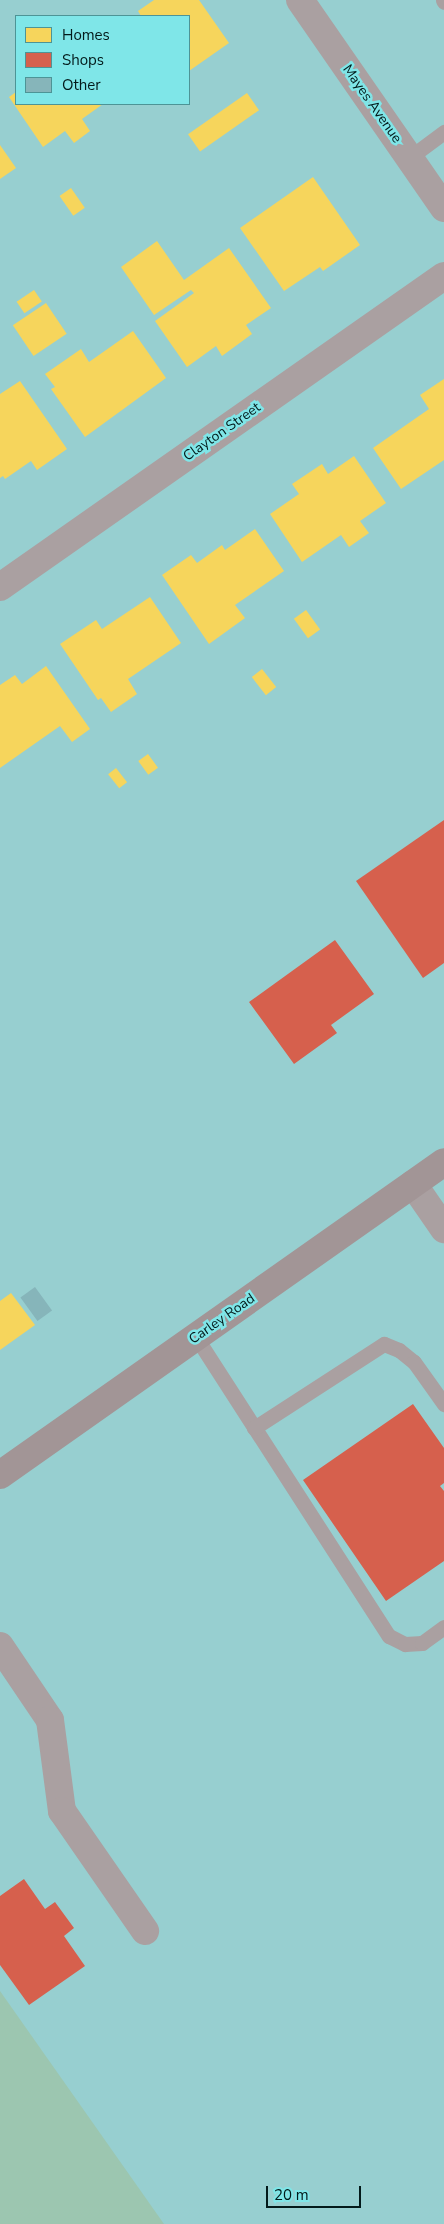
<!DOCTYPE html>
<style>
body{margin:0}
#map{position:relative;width:444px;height:2224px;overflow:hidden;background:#97cfd0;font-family:"Nunito Sans",sans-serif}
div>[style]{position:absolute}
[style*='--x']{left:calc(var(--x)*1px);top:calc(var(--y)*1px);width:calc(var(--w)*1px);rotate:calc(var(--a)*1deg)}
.green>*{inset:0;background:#9cc6b0}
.homes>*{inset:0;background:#f6d55c;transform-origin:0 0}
.shops>*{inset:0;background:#d6604d}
.building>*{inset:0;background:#86b5ba;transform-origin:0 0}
.lane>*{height:15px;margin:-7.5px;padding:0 7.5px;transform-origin:7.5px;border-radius:7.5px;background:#aaa0a1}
.street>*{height:28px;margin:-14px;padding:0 14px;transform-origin:14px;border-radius:14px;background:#aaa0a1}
.secondary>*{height:28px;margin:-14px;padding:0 14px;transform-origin:14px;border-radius:14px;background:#a29596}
span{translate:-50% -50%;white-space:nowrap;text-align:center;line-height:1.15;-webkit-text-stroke:5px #7fe6e8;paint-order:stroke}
.street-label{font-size:14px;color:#031a1a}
.legend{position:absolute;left:15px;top:15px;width:175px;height:90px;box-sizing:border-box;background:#7fe6e8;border:1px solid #4d9496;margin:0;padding:6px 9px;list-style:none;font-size:15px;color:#031a1a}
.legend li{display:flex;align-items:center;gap:10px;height:25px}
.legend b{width:25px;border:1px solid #4d9496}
.scale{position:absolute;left:266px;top:2186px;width:95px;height:22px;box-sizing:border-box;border:2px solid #031a1a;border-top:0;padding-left:6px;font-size:15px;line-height:18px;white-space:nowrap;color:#031a1a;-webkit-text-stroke:4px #7fe6e8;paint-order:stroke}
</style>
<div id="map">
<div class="green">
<i style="clip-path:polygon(0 1991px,164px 2224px,0 2224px)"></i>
</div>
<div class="homes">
<i style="clip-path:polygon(154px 0,199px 0,229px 43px,189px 71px,189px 16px,141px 16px,138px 11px)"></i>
<i style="clip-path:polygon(16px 92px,16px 104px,103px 104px,82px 119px,90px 131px,74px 143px,65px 131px,43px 147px,9px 97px)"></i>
<i style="left:247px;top:93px;width:21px;height:72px;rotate:55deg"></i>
<i style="clip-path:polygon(0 145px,16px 168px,0 179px)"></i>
<i style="clip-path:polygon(313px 177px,360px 245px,323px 271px,320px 267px,284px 291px,240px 228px)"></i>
<i style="left:71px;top:188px;width:24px;height:14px;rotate:55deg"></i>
<i style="clip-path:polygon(157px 241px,184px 280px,229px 248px,271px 308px,246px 325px,252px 334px,222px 356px,216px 346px,187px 367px,155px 321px,194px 293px,191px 290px,154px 315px,121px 267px)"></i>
<i style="left:34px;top:290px;width:14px;height:21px;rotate:56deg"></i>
<i style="left:46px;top:303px;width:37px;height:40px;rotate:56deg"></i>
<i style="clip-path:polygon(133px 331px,166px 378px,85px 437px,51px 389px,55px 387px,45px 374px,81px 349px,89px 362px)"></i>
<i style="clip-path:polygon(444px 379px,444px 460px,401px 489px,373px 448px,429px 409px,420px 395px)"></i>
<i style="clip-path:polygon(20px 381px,67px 449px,37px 470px,31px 461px,5px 479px,3px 476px,0 478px,0 394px)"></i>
<i style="clip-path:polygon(354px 456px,386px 503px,360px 521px,369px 533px,349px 547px,341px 535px,302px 562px,270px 514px,299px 494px,292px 484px,322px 464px,328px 474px)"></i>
<i style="clip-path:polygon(255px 529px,284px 571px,235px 605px,245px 618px,209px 644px,162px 575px,191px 555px,197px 563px,222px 545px,225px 550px)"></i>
<i style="clip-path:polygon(150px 597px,181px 643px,128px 679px,137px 694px,111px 712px,101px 698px,98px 700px,60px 644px,96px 620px,102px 629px)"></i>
<i style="left:306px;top:610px;width:24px;height:15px;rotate:54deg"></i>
<i style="clip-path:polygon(46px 666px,90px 729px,72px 742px,60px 726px,0 768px,0 685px,15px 675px,22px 684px)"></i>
<i style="left:262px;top:669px;width:23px;height:13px;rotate:52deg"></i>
<i style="left:148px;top:754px;width:17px;height:12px;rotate:54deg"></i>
<i style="left:116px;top:768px;width:18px;height:10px;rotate:52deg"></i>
<i style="clip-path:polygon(11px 1293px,35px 1325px,0 1350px,0 1301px)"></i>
</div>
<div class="shops">
<i style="clip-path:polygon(444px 820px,444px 963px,423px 978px,356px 881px)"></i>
<i style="clip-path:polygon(335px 940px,374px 994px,331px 1025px,337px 1033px,294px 1064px,249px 1002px)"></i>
<i style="clip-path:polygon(413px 1404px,444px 1448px,444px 1483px,440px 1486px,444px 1491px,444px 1561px,386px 1601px,303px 1480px)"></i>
<i style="clip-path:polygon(24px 1879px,45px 1909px,55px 1902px,74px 1928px,64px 1936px,85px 1966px,29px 2005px,0 1965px,0 1896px)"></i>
</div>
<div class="building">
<i style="left:35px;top:1287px;width:29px;height:18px;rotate:54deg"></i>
</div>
<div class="lane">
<i style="--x:443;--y:0;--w:2;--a:63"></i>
<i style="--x:409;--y:158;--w:44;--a:-36.6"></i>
<i style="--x:196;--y:1337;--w:356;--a:57.2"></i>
<i style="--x:389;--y:1636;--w:18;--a:27"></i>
<i style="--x:405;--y:1644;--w:17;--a:-3"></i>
<i style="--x:422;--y:1643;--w:27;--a:-36"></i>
<i style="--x:254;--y:1428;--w:155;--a:-32.9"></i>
<i style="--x:384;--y:1344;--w:16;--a:22"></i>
<i style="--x:399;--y:1350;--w:19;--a:39"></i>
<i style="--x:414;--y:1362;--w:52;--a:54.5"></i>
</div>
<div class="street">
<i style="--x:300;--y:0;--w:253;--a:55.3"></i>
<i style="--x:0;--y:587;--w:542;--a:-35.01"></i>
<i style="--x:413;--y:1184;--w:55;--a:55.4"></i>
<i style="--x:0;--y:1646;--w:89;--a:56"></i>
<i style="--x:50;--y:1720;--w:92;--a:82.5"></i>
<i style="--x:62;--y:1811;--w:146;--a:55.3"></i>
</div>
<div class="secondary">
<i style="--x:0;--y:1475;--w:543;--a:-35.18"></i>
</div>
<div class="street-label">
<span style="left:372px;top:104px;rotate:55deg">Mayes Avenue</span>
<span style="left:222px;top:432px;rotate:-35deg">Clayton Street</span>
<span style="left:222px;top:1319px;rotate:-35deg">Carley Road</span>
</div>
<ul class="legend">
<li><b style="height:14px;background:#f6d55c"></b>Homes</li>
<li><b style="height:14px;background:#d6604d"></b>Shops</li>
<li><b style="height:14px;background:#86b5ba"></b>Other</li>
</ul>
<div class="scale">20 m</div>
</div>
